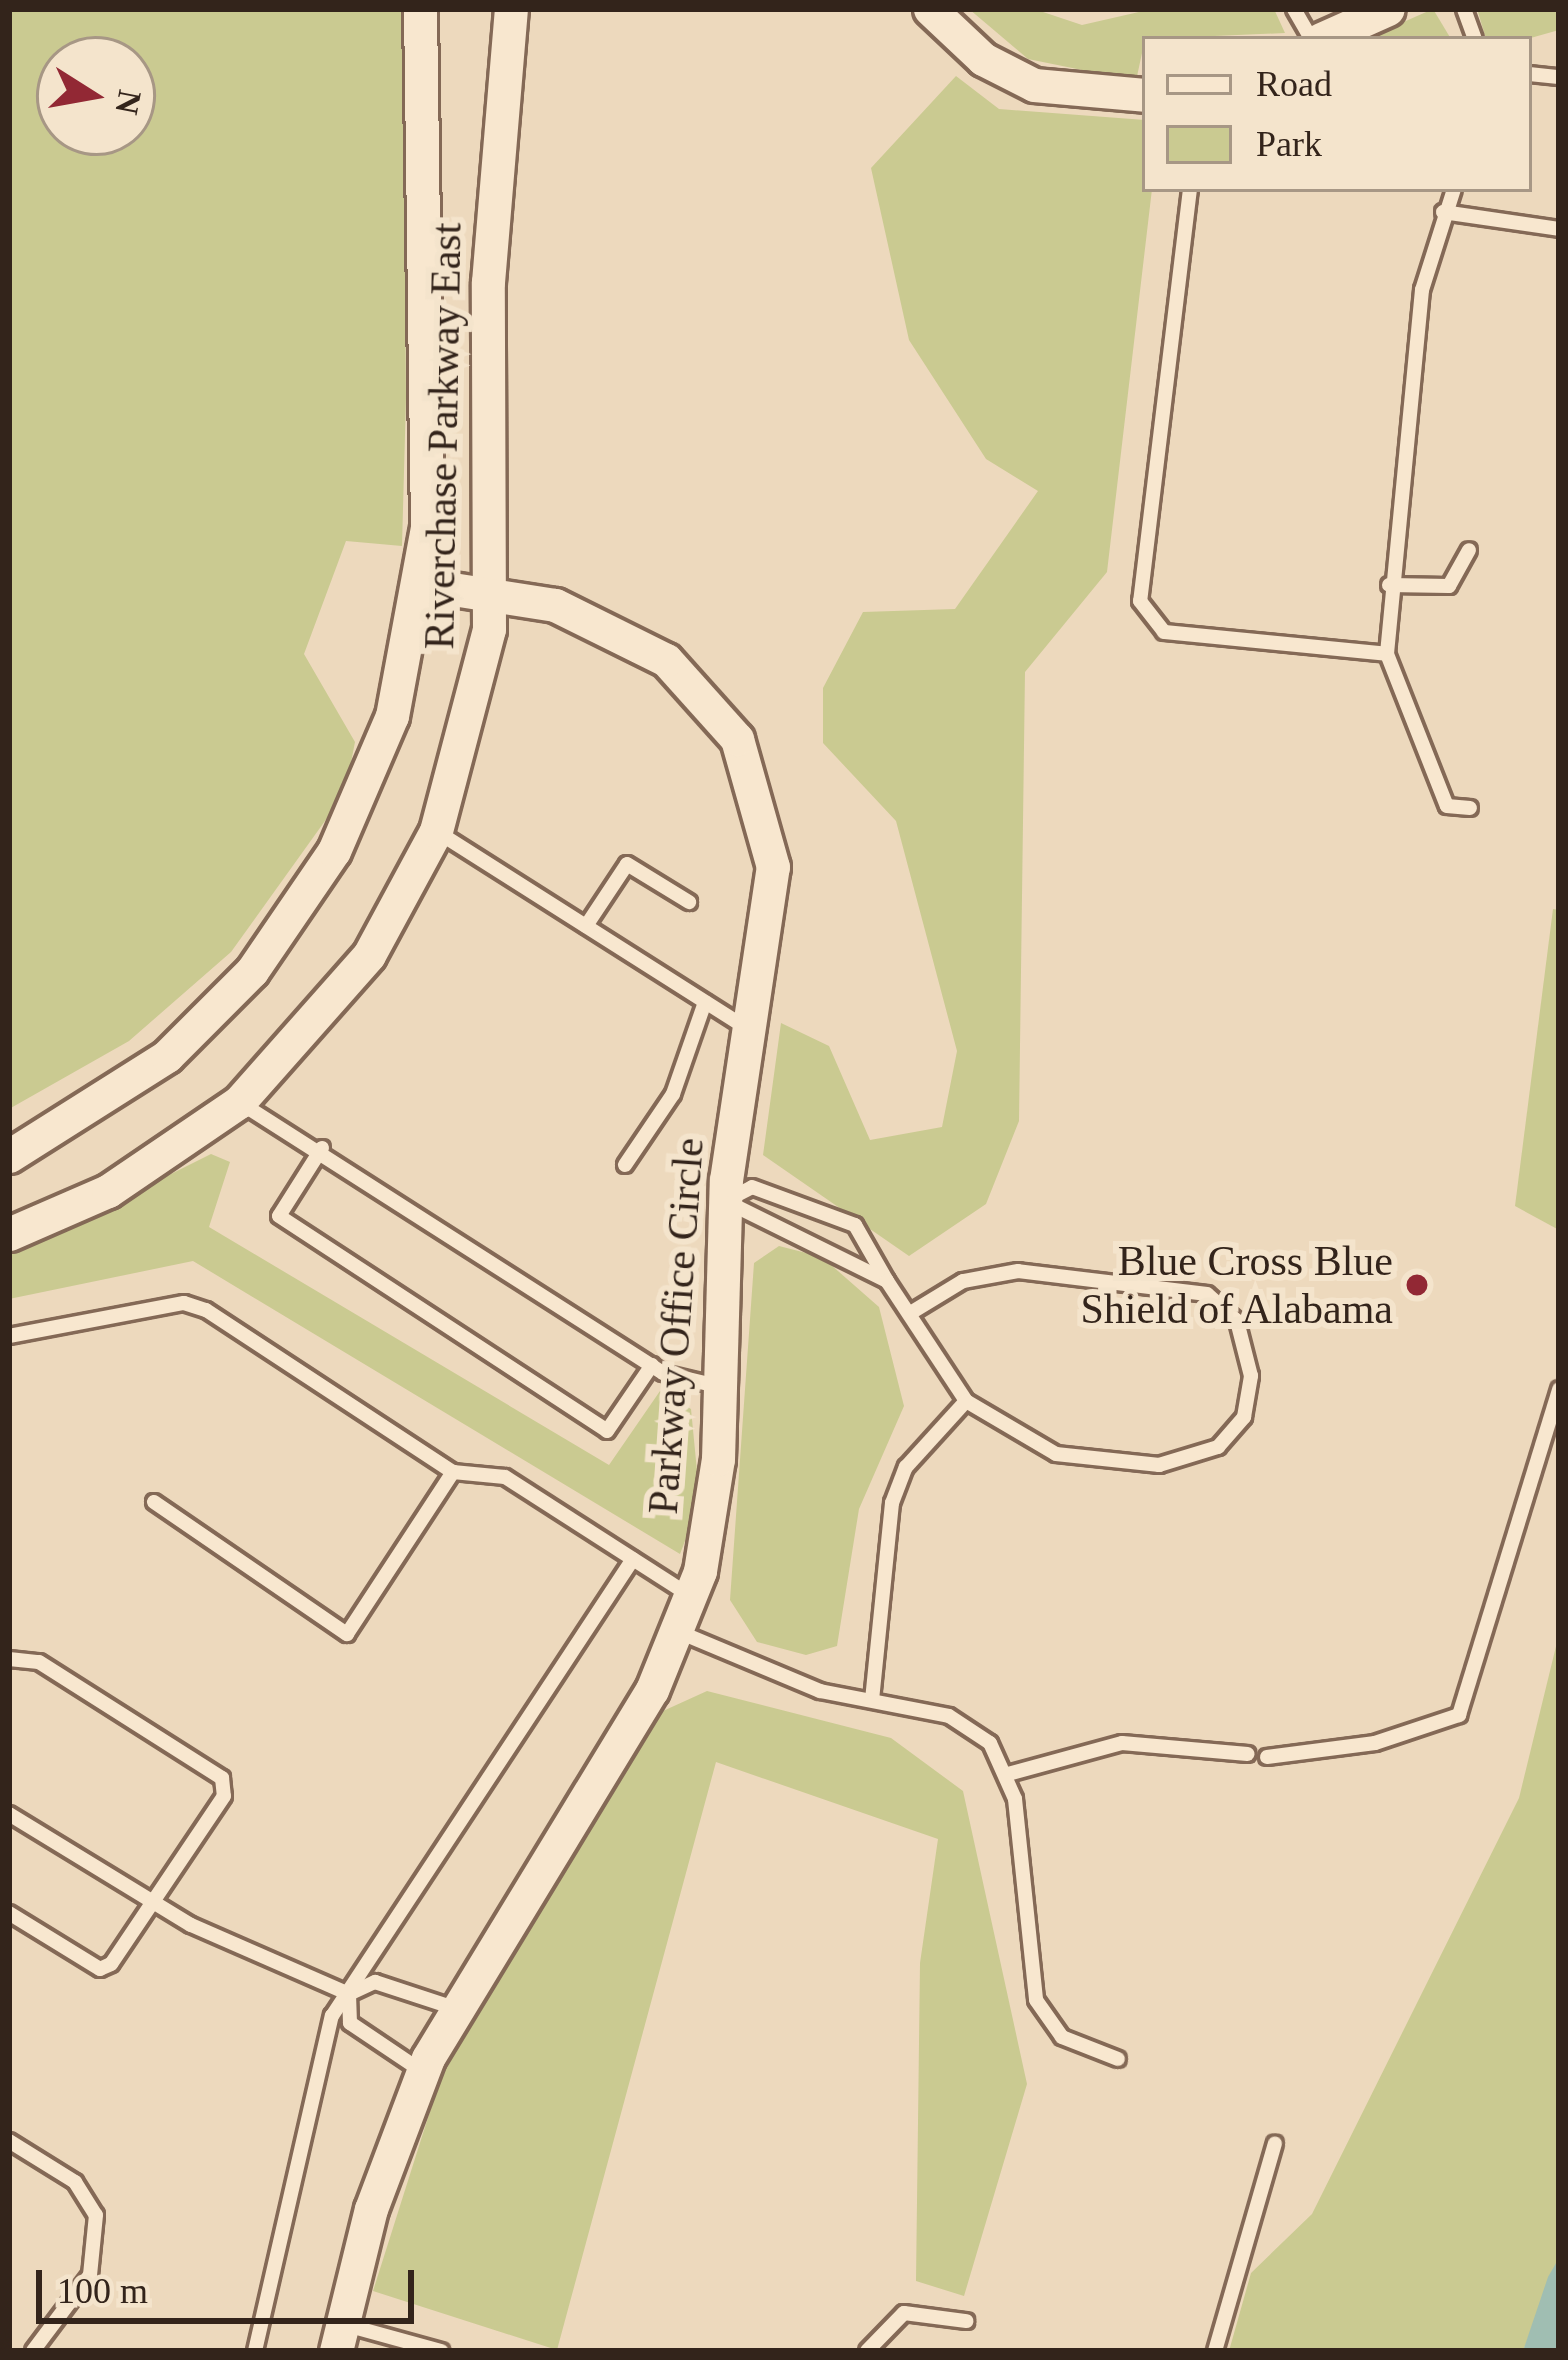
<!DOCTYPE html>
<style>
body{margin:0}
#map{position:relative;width:1568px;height:2360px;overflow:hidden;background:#edd9bd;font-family:"Times New Roman",serif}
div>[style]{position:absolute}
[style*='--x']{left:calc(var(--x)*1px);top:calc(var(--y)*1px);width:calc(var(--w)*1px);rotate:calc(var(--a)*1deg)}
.green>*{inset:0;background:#caca91}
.water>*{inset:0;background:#a0beb2}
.roads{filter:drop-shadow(3px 0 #846956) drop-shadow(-3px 0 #846956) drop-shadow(0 3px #846956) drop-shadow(0 -3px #846956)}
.service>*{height:14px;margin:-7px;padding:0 7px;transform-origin:7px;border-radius:7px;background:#f8e7cf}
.tertiary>*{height:33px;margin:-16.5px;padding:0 16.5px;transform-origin:16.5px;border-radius:16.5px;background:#f8e7cf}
.dots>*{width:33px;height:33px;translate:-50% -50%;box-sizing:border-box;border:6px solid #f4e4cc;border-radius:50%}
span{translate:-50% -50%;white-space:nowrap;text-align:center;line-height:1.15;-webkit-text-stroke:12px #f4e4cc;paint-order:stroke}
.street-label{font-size:42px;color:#33241b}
.poi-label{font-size:42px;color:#33241b}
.right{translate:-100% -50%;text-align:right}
.frame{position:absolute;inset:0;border:12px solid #33241b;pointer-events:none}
.legend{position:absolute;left:1142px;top:36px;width:390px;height:156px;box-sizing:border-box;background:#f4e4cc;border:3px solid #a79785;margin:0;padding:15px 21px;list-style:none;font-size:36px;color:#33241b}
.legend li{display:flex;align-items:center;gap:24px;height:60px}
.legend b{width:60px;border:3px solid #a79785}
.north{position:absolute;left:36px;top:36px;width:120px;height:120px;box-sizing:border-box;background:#f4e4cc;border:3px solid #a79785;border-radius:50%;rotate:101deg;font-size:33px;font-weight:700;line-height:48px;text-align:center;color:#33241b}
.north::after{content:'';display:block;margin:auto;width:42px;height:54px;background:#922834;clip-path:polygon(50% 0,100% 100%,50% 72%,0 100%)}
.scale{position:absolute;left:36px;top:2270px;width:378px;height:54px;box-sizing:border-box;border:6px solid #33241b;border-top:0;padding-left:15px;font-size:36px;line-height:42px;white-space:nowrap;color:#33241b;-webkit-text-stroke:9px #f4e4cc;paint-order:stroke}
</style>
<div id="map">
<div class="green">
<i style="clip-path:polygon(evenodd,9px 9px,403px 9px,406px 398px,402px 546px,346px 541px,304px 654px,355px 742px,345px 793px,231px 952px,129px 1041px,9px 1109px,9px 9px,60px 60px,132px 60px,132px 132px,60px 132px,60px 60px)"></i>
<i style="clip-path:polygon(969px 9px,1034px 9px,1082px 25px,1152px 9px,1274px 9px,1285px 33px,1145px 39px,1136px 81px,1028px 59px)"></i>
<i style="clip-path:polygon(1433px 9px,1451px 39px,1365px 39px)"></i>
<i style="clip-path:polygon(1559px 9px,1559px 30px,1527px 39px,1486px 39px,1478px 12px)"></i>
<i style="clip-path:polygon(956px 76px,999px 109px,1145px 120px,1152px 189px,1107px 572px,1025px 672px,1019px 1121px,986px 1204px,909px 1256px,763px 1155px,781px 1023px,829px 1046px,870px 1140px,942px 1127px,957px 1051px,896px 821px,823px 743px,823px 688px,863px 612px,955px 609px,1038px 491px,986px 459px,909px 340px,871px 168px)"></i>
<i style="clip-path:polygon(1553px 909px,1559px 910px,1559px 1230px,1515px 1206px)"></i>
<i style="clip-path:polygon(211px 1154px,230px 1162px,209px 1227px,609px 1465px,660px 1391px,691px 1409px,700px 1502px,680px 1554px,193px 1261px,9px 1299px,9px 1255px)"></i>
<i style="clip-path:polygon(779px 1246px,822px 1257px,879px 1307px,904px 1406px,859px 1509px,837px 1646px,806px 1655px,757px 1642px,730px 1600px,754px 1263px)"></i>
<i style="clip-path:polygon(1559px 1634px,1559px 2258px,1523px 2351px,1229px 2351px,1251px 2273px,1312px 2214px,1519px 1798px)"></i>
<i style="clip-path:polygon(707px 1691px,891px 1738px,963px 1791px,1027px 2084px,964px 2296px,916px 2281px,920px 1963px,938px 1839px,716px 1762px,557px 2350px,373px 2291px,445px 2064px,663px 1711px)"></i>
</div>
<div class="water">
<i style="clip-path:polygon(1559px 2258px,1559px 2351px,1523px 2351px,1548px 2277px)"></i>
</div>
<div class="roads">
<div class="service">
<i style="--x:1294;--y:9;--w:34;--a:60"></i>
<i style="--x:1464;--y:9;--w:32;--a:70"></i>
<i style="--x:1529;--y:74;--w:30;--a:6"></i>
<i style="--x:1190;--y:189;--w:415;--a:96.9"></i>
<i style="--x:1140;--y:601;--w:39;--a:52"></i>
<i style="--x:1164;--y:632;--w:224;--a:5.6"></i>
<i style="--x:1454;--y:189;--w:106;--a:107.6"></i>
<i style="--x:1422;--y:290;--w:366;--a:95.5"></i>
<i style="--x:1387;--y:654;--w:163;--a:68.5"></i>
<i style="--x:1447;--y:806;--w:23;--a:5"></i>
<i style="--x:1443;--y:212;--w:117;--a:8.3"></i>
<i style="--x:1389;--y:585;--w:60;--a:1"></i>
<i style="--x:1449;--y:586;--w:41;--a:-60.9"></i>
<i style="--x:436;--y:831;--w:366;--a:32.4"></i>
<i style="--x:586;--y:926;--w:74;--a:-56.5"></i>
<i style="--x:627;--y:864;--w:73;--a:31.5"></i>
<i style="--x:239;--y:1102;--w:503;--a:32.58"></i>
<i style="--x:663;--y:1373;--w:56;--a:13.5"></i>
<i style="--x:322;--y:1148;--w:80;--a:122.3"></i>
<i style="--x:279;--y:1216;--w:392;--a:33.2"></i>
<i style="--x:607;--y:1431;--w:80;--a:-55.7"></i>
<i style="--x:625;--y:1165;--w:86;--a:-55.9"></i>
<i style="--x:673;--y:1094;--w:97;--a:-70.8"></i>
<i style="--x:752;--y:1187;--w:110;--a:20.3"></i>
<i style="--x:855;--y:1225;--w:64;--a:60.3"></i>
<i style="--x:887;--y:1281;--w:181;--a:-153.7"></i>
<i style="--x:725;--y:1201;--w:30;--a:-27"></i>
<i style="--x:887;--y:1281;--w:144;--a:56.6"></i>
<i style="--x:966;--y:1401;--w:104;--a:30.5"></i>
<i style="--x:1056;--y:1454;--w:104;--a:6.1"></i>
<i style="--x:1159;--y:1465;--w:62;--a:-17"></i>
<i style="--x:1218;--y:1447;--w:40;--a:-49"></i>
<i style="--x:1244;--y:1417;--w:42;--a:-80.3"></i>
<i style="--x:1251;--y:1376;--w:57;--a:-104.3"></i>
<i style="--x:1237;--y:1321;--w:40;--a:-138"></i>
<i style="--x:1207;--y:1294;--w:190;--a:-173.1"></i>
<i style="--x:1018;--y:1271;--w:56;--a:169.7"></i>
<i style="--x:963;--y:1281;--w:63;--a:148.6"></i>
<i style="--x:9;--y:1336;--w:178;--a:-10.7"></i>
<i style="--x:184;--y:1303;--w:23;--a:18"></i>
<i style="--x:206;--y:1310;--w:295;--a:33.3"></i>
<i style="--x:453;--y:1472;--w:52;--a:5.5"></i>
<i style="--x:505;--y:1477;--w:216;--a:32.7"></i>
<i style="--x:154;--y:1502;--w:234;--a:34.4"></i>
<i style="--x:347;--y:1634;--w:194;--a:-56.8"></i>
<i style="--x:679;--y:1632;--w:153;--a:22.7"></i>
<i style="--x:820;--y:1691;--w:131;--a:11"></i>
<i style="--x:949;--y:1716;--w:49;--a:33.4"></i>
<i style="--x:990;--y:1743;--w:61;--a:65.9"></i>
<i style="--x:1015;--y:1799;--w:202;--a:84"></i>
<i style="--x:1036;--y:2000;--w:45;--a:54.9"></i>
<i style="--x:1062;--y:2037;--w:60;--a:21.4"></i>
<i style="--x:9;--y:1659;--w:30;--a:6"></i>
<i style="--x:39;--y:1662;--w:217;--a:32.4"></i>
<i style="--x:222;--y:1778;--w:18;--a:84"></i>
<i style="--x:224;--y:1796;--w:202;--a:123.9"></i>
<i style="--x:111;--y:1964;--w:12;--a:156"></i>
<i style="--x:100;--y:1969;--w:107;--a:-148.4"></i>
<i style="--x:872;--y:1700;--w:198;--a:-84.2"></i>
<i style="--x:892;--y:1503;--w:39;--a:-69"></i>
<i style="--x:906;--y:1467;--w:89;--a:-47.7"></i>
<i style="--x:1267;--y:1757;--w:109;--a:-7.4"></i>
<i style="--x:1375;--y:1743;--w:89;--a:-18.4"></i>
<i style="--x:1459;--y:1715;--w:341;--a:-72.9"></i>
<i style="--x:1008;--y:1774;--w:118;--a:-15.2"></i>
<i style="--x:1122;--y:1743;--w:126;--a:5"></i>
<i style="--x:9;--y:1814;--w:213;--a:31.4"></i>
<i style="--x:191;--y:1925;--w:172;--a:23.6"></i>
<i style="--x:423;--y:2072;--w:88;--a:-146.1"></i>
<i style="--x:350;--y:2023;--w:29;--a:-92"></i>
<i style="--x:349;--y:1994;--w:29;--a:-25"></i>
<i style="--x:375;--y:1982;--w:83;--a:18.2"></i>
<i style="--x:9;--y:2141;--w:78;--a:31.8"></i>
<i style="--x:75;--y:2182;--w:39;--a:58"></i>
<i style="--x:96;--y:2215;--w:60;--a:95.7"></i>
<i style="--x:90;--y:2275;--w:95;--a:126.9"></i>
<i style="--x:343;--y:2324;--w:102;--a:15.4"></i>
<i style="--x:255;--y:2351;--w:344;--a:-77.1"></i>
<i style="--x:332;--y:2016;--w:547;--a:-56.63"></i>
<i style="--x:867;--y:2351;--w:53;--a:-45.8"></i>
<i style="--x:904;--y:2313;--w:63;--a:7.4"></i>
<i style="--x:1215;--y:2351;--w:216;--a:-73.9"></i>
</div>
<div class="tertiary">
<i style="--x:930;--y:9;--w:73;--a:43.3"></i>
<i style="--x:983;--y:59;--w:57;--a:27"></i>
<i style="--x:1034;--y:85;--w:111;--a:5.1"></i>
<i style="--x:1321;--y:39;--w:73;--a:-24.1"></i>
<i style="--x:9;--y:1156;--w:187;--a:-32.3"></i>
<i style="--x:167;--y:1056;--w:120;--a:-45"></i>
<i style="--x:252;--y:971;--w:145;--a:-55.7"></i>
<i style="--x:334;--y:851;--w:147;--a:-66.8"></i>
<i style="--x:392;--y:716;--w:191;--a:-79.5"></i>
<i style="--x:427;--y:528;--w:519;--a:-90.77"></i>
<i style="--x:9;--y:1234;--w:108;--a:-23.5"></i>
<i style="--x:108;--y:1191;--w:158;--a:-34.2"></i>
<i style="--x:239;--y:1102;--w:196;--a:-48.5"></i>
<i style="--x:369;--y:955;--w:141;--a:-61.6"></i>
<i style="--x:436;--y:831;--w:209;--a:-75.3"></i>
<i style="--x:489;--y:629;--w:347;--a:-90.2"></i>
<i style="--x:488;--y:282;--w:274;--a:-85.2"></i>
<i style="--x:336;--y:2351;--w:146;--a:-76.2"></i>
<i style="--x:371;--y:2209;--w:161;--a:-69.3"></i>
<i style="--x:428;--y:2058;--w:431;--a:-58.7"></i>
<i style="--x:652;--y:1690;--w:128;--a:-68"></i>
<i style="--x:700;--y:1571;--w:113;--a:-80.9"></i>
<i style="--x:718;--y:1459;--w:279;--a:-88.4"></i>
<i style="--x:726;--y:1180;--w:317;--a:-81.5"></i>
<i style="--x:773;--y:867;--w:133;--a:-105.7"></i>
<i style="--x:737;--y:739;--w:106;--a:-131.9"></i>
<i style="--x:666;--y:660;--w:124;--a:-153.6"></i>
<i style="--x:555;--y:605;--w:136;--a:-171.1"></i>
</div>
</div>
<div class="dots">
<i style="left:1417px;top:1285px;background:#922834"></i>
</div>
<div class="street-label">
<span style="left:443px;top:436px;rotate:-89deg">Riverchase Parkway East</span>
<span style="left:676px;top:1326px;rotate:-86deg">Parkway Office Circle</span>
</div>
<div class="poi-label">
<span class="right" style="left:1393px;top:1285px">Blue Cross Blue<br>Shield of Alabama</span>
</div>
<div class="frame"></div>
<ul class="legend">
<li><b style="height:15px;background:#f8e7cf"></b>Road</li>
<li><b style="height:33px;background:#caca91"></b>Park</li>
</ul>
<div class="north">N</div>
<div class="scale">100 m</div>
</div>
